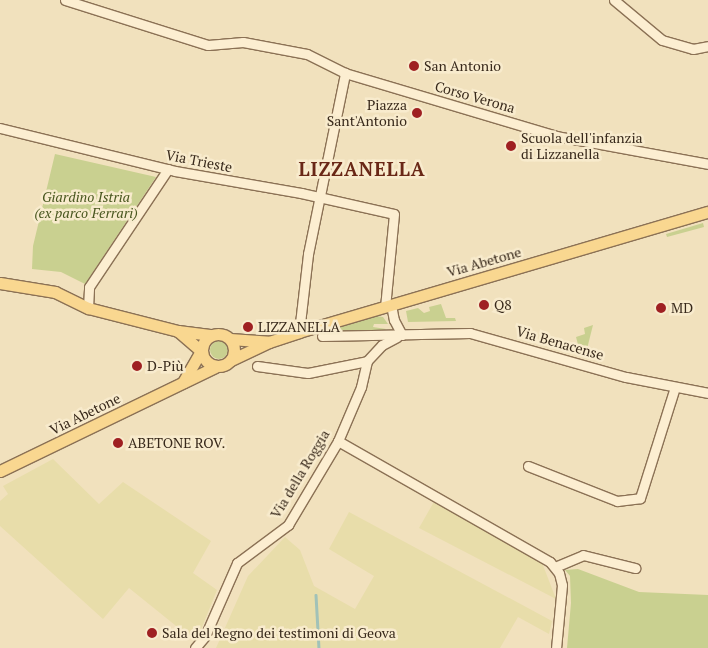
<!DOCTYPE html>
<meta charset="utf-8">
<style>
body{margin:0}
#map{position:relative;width:708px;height:648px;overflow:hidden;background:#f1e1bd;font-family:"PT Serif",serif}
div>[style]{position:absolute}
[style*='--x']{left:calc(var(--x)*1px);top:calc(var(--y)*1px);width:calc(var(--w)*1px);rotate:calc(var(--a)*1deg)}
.farmland>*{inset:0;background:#e8ddaa}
.green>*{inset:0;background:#c9d090}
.round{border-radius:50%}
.stream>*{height:2.5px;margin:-1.25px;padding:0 1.25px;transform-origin:1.25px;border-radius:1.25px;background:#a1c2b8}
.roads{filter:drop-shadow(1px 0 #8b7155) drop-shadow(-1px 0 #8b7155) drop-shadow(0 1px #8b7155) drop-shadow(0 -1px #8b7155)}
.minor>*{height:9px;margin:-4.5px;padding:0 4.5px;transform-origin:4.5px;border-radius:4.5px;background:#fceed1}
.major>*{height:11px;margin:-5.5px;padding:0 5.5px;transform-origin:5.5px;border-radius:5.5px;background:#f9d790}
.major>.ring{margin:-5.5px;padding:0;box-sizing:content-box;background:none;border:11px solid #f9d790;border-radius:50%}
.dots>*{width:14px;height:14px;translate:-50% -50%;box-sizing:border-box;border:2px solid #f8ebcd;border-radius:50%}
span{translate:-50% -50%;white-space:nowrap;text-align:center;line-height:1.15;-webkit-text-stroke:5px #f8ebcd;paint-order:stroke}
.poi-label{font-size:14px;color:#38291b}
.left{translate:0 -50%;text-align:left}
.right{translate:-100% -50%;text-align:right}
.street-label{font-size:14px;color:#38291b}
.park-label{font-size:14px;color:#49571f;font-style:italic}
.district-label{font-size:19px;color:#692716;font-weight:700;letter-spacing:1px}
</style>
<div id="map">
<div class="farmland">
<i style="clip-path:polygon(53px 459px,99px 504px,123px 482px,211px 541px,193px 573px,217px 590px,196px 642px,129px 588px,103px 619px,0 526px,0 501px,8px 494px,3px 486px)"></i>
<i style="clip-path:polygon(435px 500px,541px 560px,556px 599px,419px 528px)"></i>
<i style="clip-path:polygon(349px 512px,552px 621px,549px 634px,518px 617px,500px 648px,216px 648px,248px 576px,285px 537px,300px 550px,314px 586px,355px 609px,374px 576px,329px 549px)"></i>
</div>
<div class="green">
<i style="clip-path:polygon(55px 154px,156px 177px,85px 284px,61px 272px,32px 269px,33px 246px)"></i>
<i style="clip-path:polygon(703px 223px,704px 227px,667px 237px,666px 234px)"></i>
<i style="clip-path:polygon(441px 304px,446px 318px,455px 318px,456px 321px,408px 322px,406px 311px,418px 308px,424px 313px,430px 311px,429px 307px)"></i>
<i style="clip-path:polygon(376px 316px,383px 317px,388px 324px,374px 324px,373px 327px,386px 329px,381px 333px,342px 333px,332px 328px)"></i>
<i style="clip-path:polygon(593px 325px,586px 353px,580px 352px,576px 337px,585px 334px,584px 328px)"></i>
<i class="round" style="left:210px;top:341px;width:18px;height:18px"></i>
<i style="clip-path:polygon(578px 569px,639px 592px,708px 595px,708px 648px,567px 648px,571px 603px,570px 576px,565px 570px)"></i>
</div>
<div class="stream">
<i style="--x:316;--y:595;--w:53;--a:86.8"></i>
</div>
<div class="roads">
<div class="minor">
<i style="--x:65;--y:0;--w:150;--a:17.5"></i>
<i style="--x:208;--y:45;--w:35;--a:-5"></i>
<i style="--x:243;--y:42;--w:65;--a:10.6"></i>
<i style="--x:307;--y:54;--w:42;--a:26.6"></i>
<i style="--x:345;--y:73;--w:220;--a:16.6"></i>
<i style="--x:556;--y:136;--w:155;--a:10.4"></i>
<i style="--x:614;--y:0;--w:62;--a:39.8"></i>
<i style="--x:662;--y:40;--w:32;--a:16"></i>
<i style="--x:693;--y:49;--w:15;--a:-11"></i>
<i style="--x:0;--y:128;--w:180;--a:13.8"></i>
<i style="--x:175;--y:171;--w:128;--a:9.9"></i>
<i style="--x:301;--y:193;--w:95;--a:12.7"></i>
<i style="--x:394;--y:214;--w:93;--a:95.5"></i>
<i style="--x:391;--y:305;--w:15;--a:79"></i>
<i style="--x:394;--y:320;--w:17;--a:62"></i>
<i style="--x:88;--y:308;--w:21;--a:-87"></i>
<i style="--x:89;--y:287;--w:142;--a:-56.2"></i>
<i style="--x:299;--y:332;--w:79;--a:-83.4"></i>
<i style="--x:308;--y:254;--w:185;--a:-78.4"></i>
<i style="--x:322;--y:336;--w:148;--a:-1.2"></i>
<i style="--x:470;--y:333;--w:162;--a:15.8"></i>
<i style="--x:626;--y:377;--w:84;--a:11"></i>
<i style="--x:257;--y:366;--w:51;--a:7.8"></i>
<i style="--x:308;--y:373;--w:60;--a:-11.5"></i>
<i style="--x:338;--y:441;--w:244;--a:29.7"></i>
<i style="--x:550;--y:562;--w:14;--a:51"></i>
<i style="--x:559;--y:573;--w:12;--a:76"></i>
<i style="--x:562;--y:585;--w:63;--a:95.4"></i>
<i style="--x:528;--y:466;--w:96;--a:21.5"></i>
<i style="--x:617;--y:501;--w:23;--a:-7"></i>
<i style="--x:640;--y:498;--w:116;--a:-72.5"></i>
<i style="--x:555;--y:567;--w:30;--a:-23"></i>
<i style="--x:583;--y:555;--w:54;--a:14"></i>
<i style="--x:195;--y:648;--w:16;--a:-50"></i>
<i style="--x:205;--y:636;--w:80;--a:-66.3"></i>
<i style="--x:237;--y:563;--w:64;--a:-36.7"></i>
<i style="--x:288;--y:525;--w:98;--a:-59.2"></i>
<i style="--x:338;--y:441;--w:59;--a:-66.9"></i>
<i style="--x:361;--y:387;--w:27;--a:-77"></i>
<i style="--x:367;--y:361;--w:22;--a:-47"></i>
<i style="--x:382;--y:345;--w:17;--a:-28"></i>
</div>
<div class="major">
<i style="--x:0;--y:283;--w:56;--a:9.3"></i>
<i style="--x:55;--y:292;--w:37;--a:26"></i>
<i style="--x:88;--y:308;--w:93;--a:14.3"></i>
<i style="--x:178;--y:331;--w:34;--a:7"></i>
<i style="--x:178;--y:331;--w:30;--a:41"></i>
<i style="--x:201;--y:351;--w:36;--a:120"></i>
<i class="ring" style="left:202px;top:334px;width:21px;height:21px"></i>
<i style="--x:230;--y:339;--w:39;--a:4"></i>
<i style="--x:231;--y:360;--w:42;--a:-25.3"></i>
<i style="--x:269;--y:342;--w:32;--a:-18"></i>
<i style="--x:299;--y:332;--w:426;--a:-16.4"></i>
<i style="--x:0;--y:471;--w:239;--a:-25.8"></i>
</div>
</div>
<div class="dots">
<i style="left:414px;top:66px;background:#9f2022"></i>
<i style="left:417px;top:113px;background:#9f2022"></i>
<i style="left:511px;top:146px;background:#9f2022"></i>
<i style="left:484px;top:305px;background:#9f2022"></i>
<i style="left:661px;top:308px;background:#9f2022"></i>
<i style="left:248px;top:327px;background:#9f2022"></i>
<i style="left:137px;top:366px;background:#9f2022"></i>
<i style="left:118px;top:443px;background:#9f2022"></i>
<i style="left:152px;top:633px;background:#9f2022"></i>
</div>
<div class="poi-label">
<span class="left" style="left:424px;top:66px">San Antonio</span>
<span class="right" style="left:407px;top:113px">Piazza<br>Sant'Antonio</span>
<span class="left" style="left:521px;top:146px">Scuola dell'infanzia<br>di Lizzanella</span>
<span class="left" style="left:494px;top:305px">Q8</span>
<span class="left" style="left:671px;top:308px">MD</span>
<span class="left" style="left:258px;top:327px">LIZZANELLA</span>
<span class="left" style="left:147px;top:366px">D-Più</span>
<span class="left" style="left:128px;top:443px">ABETONE ROV.</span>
<span class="left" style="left:162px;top:633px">Sala del Regno dei testimoni di Geova</span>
</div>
<div class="street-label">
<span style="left:475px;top:97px;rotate:16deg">Corso Verona</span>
<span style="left:199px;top:161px;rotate:11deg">Via Trieste</span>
<span style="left:484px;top:262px;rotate:-16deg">Via Abetone</span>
<span style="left:560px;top:343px;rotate:16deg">Via Benacense</span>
<span style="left:85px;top:414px;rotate:-26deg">Via Abetone</span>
<span style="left:300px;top:474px;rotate:-59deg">Via della Roggia</span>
</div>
<div class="park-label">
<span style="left:86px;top:205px">Giardino Istria<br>(ex parco Ferrari)</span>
</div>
<div class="district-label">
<span style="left:362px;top:169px">LIZZANELLA</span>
</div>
</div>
